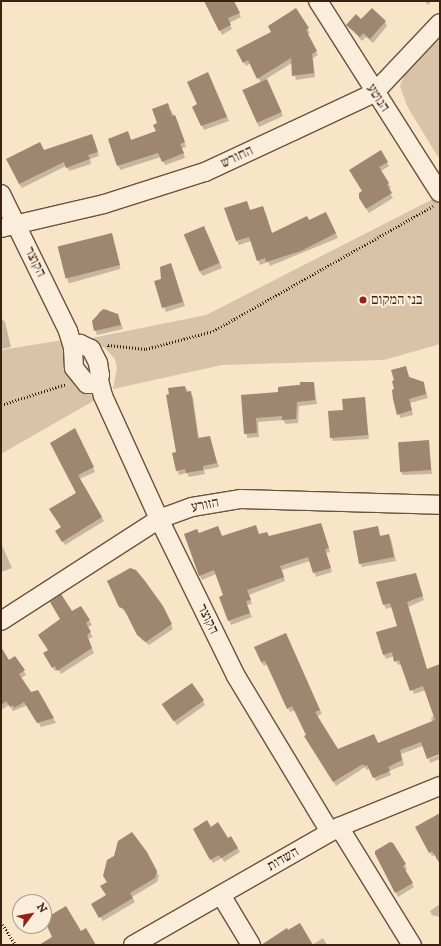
<!DOCTYPE html>
<meta charset="utf-8">
<style>
body{margin:0}
#map{position:relative;width:441px;height:946px;overflow:hidden;background:#f8e4c7;font-family:"IM FELL DW Pica","Frank Ruhl Libre",serif}
div>[style]{position:absolute}
[style*='--x']{left:calc(var(--x)*1px);top:calc(var(--y)*1px);width:calc(var(--w)*1px);rotate:calc(var(--a)*1deg)}
.green>*{inset:0;background:#d8c3a8}
.shadow>*{inset:0;background:#0003;transform-origin:0 0}
.building>*{inset:0;background:#9e8670;transform-origin:0 0}
.path>*{height:2.5px;margin-top:-1.25px;transform-origin:0;background:repeating-linear-gradient(90deg,#3c2111 0 1px,transparent 0 3px)}
.roads{filter:drop-shadow(1px 0 #6b523e) drop-shadow(-1px 0 #6b523e) drop-shadow(0 1px #6b523e) drop-shadow(0 -1px #6b523e)}
.minor>*{height:18px;margin:-9px;padding:0 9px;transform-origin:9px;border-radius:9px;background:#faeddb}
.dots>*{width:11px;height:11px;translate:-50% -50%;box-sizing:border-box;border:2px solid #faeddb;border-radius:50%}
span{translate:-50% -50%;white-space:nowrap;text-align:center;line-height:1.15;-webkit-text-stroke:4px #faeddb;paint-order:stroke}
.street-label{font-size:14px;color:#3c2111}
.poi-label{font-size:14px;color:#3c2111}
.left{translate:0 -50%;text-align:left}
.frame{position:absolute;inset:0;border:2px solid #3c2111;pointer-events:none}
.north{position:absolute;left:12px;top:894px;width:40px;height:40px;box-sizing:border-box;background:#faeddb;border:1px solid #ae9b8a;border-radius:50%;rotate:58deg;font-size:11px;font-weight:700;line-height:16px;text-align:center;color:#3c2111}
.north::after{content:'';display:block;margin:auto;width:14px;height:18px;background:#8f2418;clip-path:polygon(50% 0,100% 100%,50% 72%,0 100%)}
</style>
<div id="map">
<div class="green">
<i style="clip-path:polygon(440px 39px,440px 155px,438px 157px,407px 106px,400px 86px,405px 73px)"></i>
<i style="clip-path:polygon(435px 198px,440px 206px,440px 344px,384px 360px,222px 365px,113px 389px,117px 368px,115px 359px,104px 347px,96px 347px,87px 339px,206px 315px)"></i>
<i style="clip-path:polygon(63px 340px,87px 389px,95px 400px,1px 454px,1px 350px)"></i>
</div>
<div class="shadow">
<i style="clip-path:polygon(205px 1px,233px 1px,241px 17px,229px 23px,232px 29px,222px 35px)"></i>
<i style="clip-path:polygon(424px 1px,431px 1px,428px 5px)"></i>
<i style="clip-path:polygon(296px 9px,310px 33px,307px 35px,318px 55px,313px 58px,315px 77px,296px 80px,292px 63px,266px 79px,283px 116px,259px 127px,244px 92px,261px 83px,251px 63px,246px 66px,237px 50px,273px 32px)"></i>
<i style="clip-path:polygon(362px 21px,385px 22px,387px 26px,373px 43px,366px 37px,362px 41px,348px 25px)"></i>
<i style="clip-path:polygon(210px 77px,229px 121px,204px 130px,193px 107px,198px 105px)"></i>
<i style="clip-path:polygon(170px 109px,177px 120px,186px 147px,182px 148px,185px 158px,165px 165px,161px 157px,120px 170px,109px 139px,128px 133px,131px 140px,157px 132px,158px 124px)"></i>
<i style="clip-path:polygon(94px 139px,99px 156px,90px 159px,91px 164px,69px 171px,66px 166px,22px 188px,19px 184px,44px 151px)"></i>
<i style="clip-path:polygon(381px 152px,389px 166px,381px 171px,391px 188px,388px 190px,393px 198px,369px 213px,360px 198px)"></i>
<i style="clip-path:polygon(250px 211px,265px 211px,272px 234px,328px 217px,338px 238px,270px 266px,268px 262px,260px 265px,251px 241px,239px 245px,237px 241px)"></i>
<i style="clip-path:polygon(206px 231px,222px 268px,203px 276px,200px 272px)"></i>
<i style="left:111px;top:235px;width:35px;height:54px;rotate:74deg"></i>
<i style="clip-path:polygon(173px 269px,185px 306px,166px 312px,155px 282px,162px 280px)"></i>
<i style="clip-path:polygon(106px 309px,118px 315px,123px 329px,97px 335px,93px 322px,96px 321px,99px 312px)"></i>
<i style="clip-path:polygon(1px 318px,5px 322px,11px 347px,1px 349px)"></i>
<i style="clip-path:polygon(405px 367px,410px 378px,423px 382px,428px 398px,410px 403px,413px 415px,400px 418px,395px 390px)"></i>
<i style="clip-path:polygon(314px 383px,317px 404px,299px 406px,298px 423px,286px 424px,283px 420px,258px 422px,259px 437px,247px 438px,242px 396px,280px 393px,279px 387px)"></i>
<i style="clip-path:polygon(185px 387px,193px 397px,199px 439px,209px 437px,219px 467px,204px 470px,205px 474px,189px 477px,187px 473px,179px 475px,177px 470px)"></i>
<i style="clip-path:polygon(365px 399px,369px 439px,333px 441px,331px 437px,344px 411px)"></i>
<i style="clip-path:polygon(77px 433px,95px 472px,79px 479px,104px 521px,65px 545px,56px 531px,62px 528px,77px 493px)"></i>
<i style="clip-path:polygon(428px 441px,432px 474px,403px 475px,400px 471px)"></i>
<i style="clip-path:polygon(321px 524px,330px 552px,326px 553px,332px 572px,316px 577px,310px 561px,282px 570px,285px 581px,249px 595px,252px 604px,247px 605px,252px 617px,231px 625px,220px 598px,225px 596px,216px 574px,202px 580px,200px 576px,199px 534px,218px 527px,222px 537px,259px 535px,269px 537px)"></i>
<i style="clip-path:polygon(377px 527px,381px 537px,389px 535px,391px 539px,396px 561px,362px 567px,360px 563px)"></i>
<i style="clip-path:polygon(1px 543px,12px 568px,1px 572px)"></i>
<i style="clip-path:polygon(415px 574px,424px 600px,408px 607px,427px 670px,440px 665px,440px 707px,426px 690px,414px 694px,402px 664px,398px 665px,394px 656px,386px 659px,384px 655px,398px 627px,392px 607px,386px 609px,384px 605px)"></i>
<i style="clip-path:polygon(114px 591px,165px 611px,173px 629px,149px 645px,141px 639px,132px 620px,117px 603px)"></i>
<i style="clip-path:polygon(81px 607px,92px 625px,87px 628px,93px 637px,88px 639px,94px 653px,61px 674px,58px 669px,55px 671px,44px 653px,49px 651px,72px 613px)"></i>
<i style="clip-path:polygon(288px 639px,322px 714px,317px 716px,338px 751px,378px 744px,432px 722px,431px 717px,440px 714px,440px 753px,423px 746px,401px 754px,404px 765px,389px 771px,391px 775px,376px 781px,370px 768px,367px 770px,365px 767px,336px 786px,305px 736px,307px 735px,295px 710px,290px 712px,268px 664px,264px 666px,261px 662px)"></i>
<i style="clip-path:polygon(15px 657px,26px 675px,21px 678px,30px 693px,38px 692px,56px 723px,41px 727px,28px 705px,13px 711px,9px 705px,1px 710px,1px 658px,8px 661px)"></i>
<i style="clip-path:polygon(203px 701px,205px 705px,177px 725px,165px 708px)"></i>
<i style="clip-path:polygon(440px 755px,440px 759px,430px 763px,429px 759px)"></i>
<i style="clip-path:polygon(440px 814px,440px 862px,435px 855px,432px 856px,416px 828px)"></i>
<i style="clip-path:polygon(211px 828px,227px 839px,231px 837px,240px 852px,224px 862px,222px 858px,213px 863px,194px 829px)"></i>
<i style="clip-path:polygon(393px 844px,407px 869px,405px 871px,414px 887px,398px 897px,377px 851px)"></i>
<i style="clip-path:polygon(149px 858px,159px 876px,157px 882px,132px 897px,135px 902px,103px 921px,92px 904px,107px 896px)"></i>
<i style="clip-path:polygon(440px 904px,440px 917px,432px 915px,430px 911px)"></i>
<i style="clip-path:polygon(299px 924px,312px 945px,323px 938px,327px 945px,262px 945px)"></i>
</div>
<div class="building">
<i style="clip-path:polygon(204px 1px,234px 1px,240px 13px,228px 18px,231px 25px,219px 31px)"></i>
<i style="clip-path:polygon(296px 8px,309px 28px,306px 30px,317px 51px,312px 54px,314px 73px,292px 76px,291px 58px,257px 79px,248px 60px,243px 63px,236px 50px,271px 32px,268px 26px)"></i>
<i style="clip-path:polygon(372px 8px,386px 21px,370px 39px,363px 33px,360px 37px,346px 25px,356px 14px,361px 19px)"></i>
<i style="clip-path:polygon(208px 72px,227px 117px,201px 126px,192px 107px,197px 104px,187px 82px)"></i>
<i style="left:267px;top:79px;width:36px;height:27px;rotate:66deg"></i>
<i style="clip-path:polygon(168px 103px,172px 116px,175px 115px,185px 142px,180px 144px,184px 153px,162px 162px,158px 153px,117px 166px,108px 139px,128px 131px,131px 140px,156px 131px,153px 125px,157px 123px,152px 109px)"></i>
<i style="clip-path:polygon(92px 134px,98px 152px,88px 155px,90px 159px,66px 168px,64px 162px,19px 184px,6px 159px,40px 142px,44px 150px)"></i>
<i style="clip-path:polygon(381px 150px,388px 162px,379px 167px,389px 183px,387px 185px,392px 193px,366px 209px,359px 198px,359px 193px,362px 191px,349px 170px)"></i>
<i style="clip-path:polygon(247px 201px,250px 210px,263px 206px,272px 233px,307px 216px,309px 220px,326px 212px,336px 233px,301px 251px,266px 262px,265px 258px,257px 261px,249px 237px,236px 241px,224px 208px)"></i>
<i style="left:204px;top:226px;width:40px;height:22px;rotate:67deg"></i>
<i style="left:112px;top:233px;width:33px;height:56px;rotate:76deg"></i>
<i style="clip-path:polygon(171px 263px,183px 302px,162px 308px,154px 281px,161px 279px,160px 267px)"></i>
<i style="clip-path:polygon(103px 309px,118px 314px,121px 325px,94px 331px,92px 321px)"></i>
<i style="clip-path:polygon(406px 366px,409px 377px,424px 382px,426px 394px,409px 399px,412px 410px,397px 415px,393px 399px,392px 390px,394px 389px,392px 381px,394px 380px,391px 370px)"></i>
<i style="clip-path:polygon(300px 382px,314px 382px,315px 400px,297px 402px,296px 419px,282px 420px,282px 416px,256px 418px,257px 433px,244px 434px,241px 395px,278px 392px,278px 387px,300px 385px)"></i>
<i style="clip-path:polygon(185px 386px,186px 392px,191px 391px,198px 438px,210px 436px,217px 463px,203px 466px,203px 470px,186px 473px,185px 469px,176px 471px,172px 453px,176px 452px,166px 395px,169px 394px,168px 388px)"></i>
<i style="clip-path:polygon(365px 397px,368px 435px,330px 438px,328px 411px,343px 410px,342px 399px)"></i>
<i style="clip-path:polygon(75px 428px,94px 467px,78px 475px,102px 517px,62px 542px,55px 531px,61px 527px,49px 509px,76px 493px,50px 443px)"></i>
<i style="left:429px;top:440px;width:30px;height:31px;rotate:86deg"></i>
<i style="clip-path:polygon(321px 523px,329px 548px,325px 549px,331px 568px,313px 573px,308px 557px,280px 566px,284px 577px,247px 590px,251px 600px,246px 601px,250px 613px,228px 621px,219px 597px,223px 595px,214px 570px,199px 576px,184px 534px,197px 529px,199px 533px,218px 526px,222px 536px,256px 525px,259px 534px,267px 532px,269px 536px)"></i>
<i style="clip-path:polygon(378px 526px,380px 536px,389px 534px,394px 557px,359px 564px,353px 531px)"></i>
<i style="clip-path:polygon(130px 568px,136px 570px,145px 581px,163px 606px,172px 624px,146px 642px,137px 635px,124px 609px,119px 607px,107px 581px)"></i>
<i style="clip-path:polygon(416px 573px,423px 596px,407px 602px,427px 669px,440px 664px,440px 754px,427px 759px,421px 742px,400px 750px,402px 760px,388px 767px,390px 771px,373px 778px,367px 765px,364px 766px,363px 764px,333px 782px,304px 736px,306px 735px,292px 706px,287px 709px,265px 661px,261px 662px,254px 647px,286px 633px,320px 710px,315px 712px,338px 749px,374px 734px,378px 743px,435px 720px,423px 686px,410px 691px,399px 660px,394px 662px,392px 652px,383px 655px,376px 632px,397px 626px,390px 603px,383px 605px,376px 582px)"></i>
<i style="clip-path:polygon(61px 594px,72px 611px,81px 606px,90px 620px,86px 623px,91px 632px,87px 635px,92px 648px,57px 671px,55px 666px,52px 668px,43px 653px,48px 650px,38px 635px,60px 619px,50px 602px)"></i>
<i style="clip-path:polygon(1px 647px,9px 660px,15px 656px,25px 670px,19px 674px,31px 692px,38px 690px,54px 718px,37px 723px,24px 702px,14px 708px,13px 705px,10px 707px,6px 701px,1px 705px)"></i>
<i style="left:192px;top:683px;width:21px;height:37px;rotate:55deg"></i>
<i style="clip-path:polygon(440px 813px,440px 864px,432px 851px,429px 853px,415px 827px)"></i>
<i style="clip-path:polygon(207px 820px,211px 827px,218px 822px,228px 838px,231px 836px,238px 848px,221px 858px,219px 855px,210px 860px,193px 829px)"></i>
<i style="clip-path:polygon(132px 832px,147px 852px,157px 871px,155px 878px,130px 893px,133px 898px,99px 918px,91px 904px,106px 895px,100px 886px,107px 882px,103px 876px,107px 860px,114px 856px,118px 841px)"></i>
<i style="clip-path:polygon(390px 842px,393px 843px,406px 864px,403px 866px,413px 883px,395px 893px,375px 854px,375px 851px)"></i>
<i style="clip-path:polygon(66px 906px,81px 931px,86px 928px,96px 945px,39px 945px,52px 937px,44px 919px)"></i>
<i style="clip-path:polygon(300px 923px,313px 945px,261px 945px,287px 928px,288px 930px)"></i>
</div>
<div class="path">
<i style="--x:108;--y:347;--w:2;--a:-90"></i>
<i style="--x:108;--y:345;--w:38;--a:6"></i>
<i style="--x:146;--y:349;--w:69;--a:-15"></i>
<i style="--x:213;--y:331;--w:253;--a:-29.6"></i>
<i style="--x:1;--y:405;--w:68;--a:-17.9"></i>
<i style="--x:1;--y:922;--w:27;--a:57"></i>
</div>
<div class="roads">
<div class="minor">
<i style="--x:318;--y:1;--w:227;--a:57.6"></i>
<i style="--x:1;--y:194;--w:153;--a:63.9"></i>
<i style="--x:68;--y:331;--w:17;--a:73"></i>
<i style="--x:1;--y:228;--w:106;--a:-13.1"></i>
<i style="--x:104;--y:204;--w:106;--a:-17.6"></i>
<i style="--x:205;--y:172;--w:97;--a:-25"></i>
<i style="--x:293;--y:131;--w:89;--a:-25.1"></i>
<i style="--x:374;--y:93;--w:96;--a:-46.7"></i>
<i style="--x:80;--y:344;--w:12;--a:24"></i>
<i style="--x:91;--y:349;--w:16;--a:63"></i>
<i style="--x:98;--y:363;--w:12;--a:81"></i>
<i style="--x:100;--y:375;--w:10;--a:114"></i>
<i style="--x:96;--y:384;--w:9;--a:180"></i>
<i style="--x:87;--y:384;--w:21;--a:-129"></i>
<i style="--x:74;--y:368;--w:21;--a:-93"></i>
<i style="--x:73;--y:347;--w:8;--a:-23"></i>
<i style="--x:99;--y:380;--w:16;--a:76"></i>
<i style="--x:103;--y:396;--w:135;--a:65.5"></i>
<i style="--x:159;--y:519;--w:175;--a:63.9"></i>
<i style="--x:236;--y:676;--w:182;--a:58.9"></i>
<i style="--x:1;--y:621;--w:188;--a:-32.8"></i>
<i style="--x:159;--y:519;--w:35;--a:-20"></i>
<i style="--x:192;--y:507;--w:50;--a:-9.3"></i>
<i style="--x:241;--y:499;--w:199;--a:1.7"></i>
<i style="--x:339;--y:827;--w:139;--a:58.3"></i>
<i style="--x:221;--y:895;--w:58;--a:59"></i>
<i style="--x:133;--y:945;--w:237;--a:-29.8"></i>
<i style="--x:339;--y:827;--w:109;--a:-22.1"></i>
</div>
</div>
<div class="dots">
<i style="left:363px;top:300px;background:#8f2418"></i>
</div>
<div class="street-label">
<span style="left:378px;top:98px;rotate:57deg">הנוטע</span>
<span style="left:237px;top:157px;rotate:-25deg">החורש</span>
<span style="left:35px;top:262px;rotate:64deg">הקוצר</span>
<span style="left:205px;top:505px;rotate:-11deg">הזורע</span>
<span style="left:208px;top:619px;rotate:64deg">הקוצר</span>
<span style="left:283px;top:859px;rotate:-30deg">השדות</span>
</div>
<div class="poi-label">
<span class="left" style="left:371px;top:300px">בני המקום</span>
</div>
<div class="frame"></div>
<div class="north">N</div>
</div>
